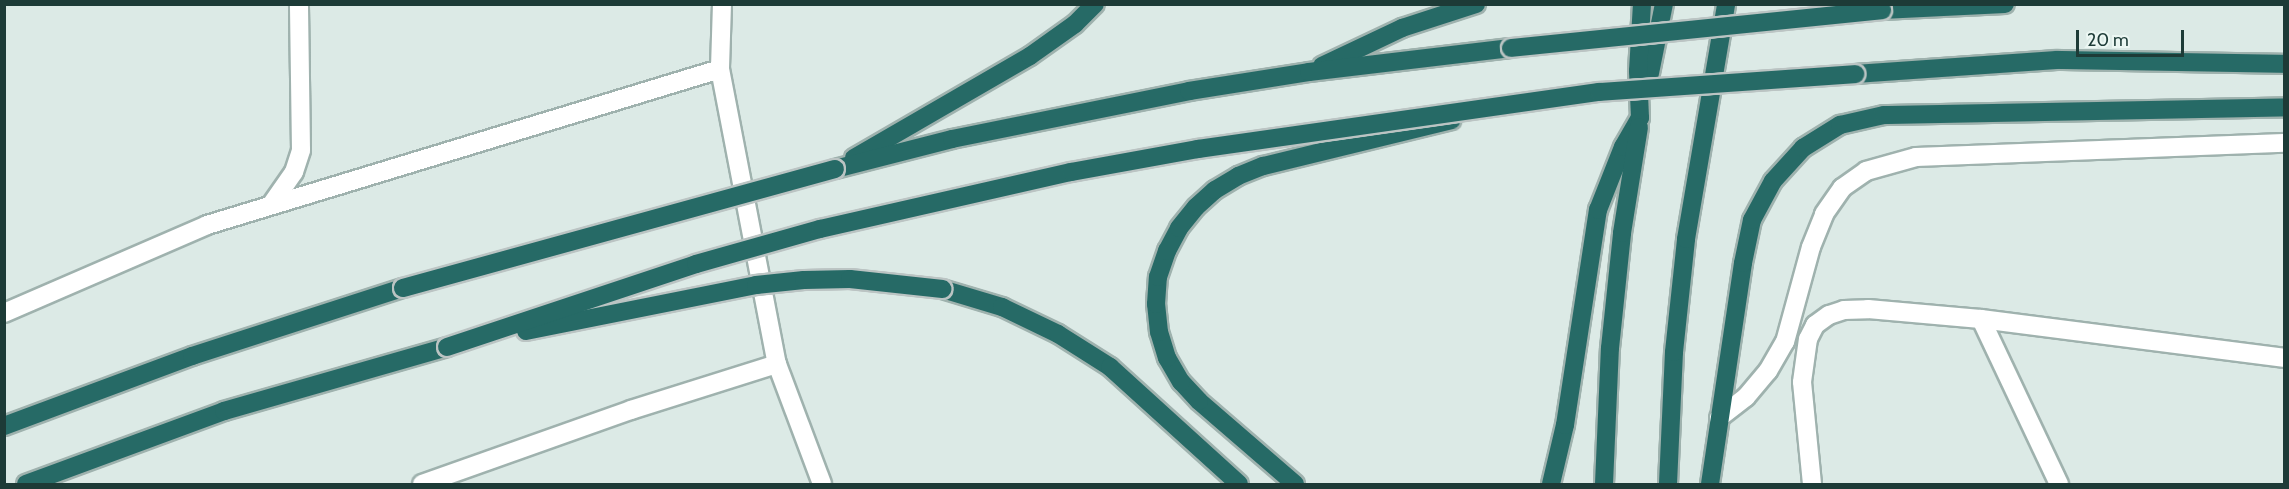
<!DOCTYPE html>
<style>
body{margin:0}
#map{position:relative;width:2289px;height:489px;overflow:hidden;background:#dceae6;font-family:Cabin,sans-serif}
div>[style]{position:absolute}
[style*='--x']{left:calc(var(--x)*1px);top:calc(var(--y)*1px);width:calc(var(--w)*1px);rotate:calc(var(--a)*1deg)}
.roads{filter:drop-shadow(2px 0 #9fb2ae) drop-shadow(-2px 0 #9fb2ae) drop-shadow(0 2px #9fb2ae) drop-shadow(0 -2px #9fb2ae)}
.minor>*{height:18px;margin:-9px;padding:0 9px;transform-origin:9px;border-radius:9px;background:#fff}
.highway>*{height:18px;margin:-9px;padding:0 9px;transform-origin:9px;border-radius:9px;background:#266a66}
.bridges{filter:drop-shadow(2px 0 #bbc4c3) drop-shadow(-2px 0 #bbc4c3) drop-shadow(0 2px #bbc4c3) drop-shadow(0 -2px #bbc4c3)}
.highway-bridge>*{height:18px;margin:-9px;padding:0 9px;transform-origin:9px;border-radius:9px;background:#266a66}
span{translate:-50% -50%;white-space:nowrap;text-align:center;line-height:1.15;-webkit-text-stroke:5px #ecf7f3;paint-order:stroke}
.frame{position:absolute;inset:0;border:6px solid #1d3b37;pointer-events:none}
.scale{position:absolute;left:2076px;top:30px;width:108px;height:27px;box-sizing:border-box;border:3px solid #1d3b37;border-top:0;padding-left:8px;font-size:18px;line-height:21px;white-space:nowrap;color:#1d3b37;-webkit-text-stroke:4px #ecf7f3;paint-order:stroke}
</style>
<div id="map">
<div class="roads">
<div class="minor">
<i style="--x:722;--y:4;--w:65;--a:91.8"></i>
<i style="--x:720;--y:69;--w:300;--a:79.1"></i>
<i style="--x:777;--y:364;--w:128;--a:69.4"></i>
<i style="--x:271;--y:205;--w:40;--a:-55.1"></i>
<i style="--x:294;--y:172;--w:23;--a:-72"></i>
<i style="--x:301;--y:150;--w:146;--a:-90.8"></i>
<i style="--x:4;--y:313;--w:221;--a:-23.4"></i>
<i style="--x:207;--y:225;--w:536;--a:-16.91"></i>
<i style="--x:1981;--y:319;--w:183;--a:64.7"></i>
<i style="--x:1719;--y:418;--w:34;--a:-38"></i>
<i style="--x:1746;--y:397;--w:34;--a:-50"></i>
<i style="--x:1768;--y:371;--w:34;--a:-60"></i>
<i style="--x:1785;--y:342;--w:98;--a:-74.7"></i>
<i style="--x:1811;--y:247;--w:35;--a:-68"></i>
<i style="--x:1824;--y:214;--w:32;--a:-55"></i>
<i style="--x:1842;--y:188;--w:29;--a:-35"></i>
<i style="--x:1866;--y:171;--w:52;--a:-15.6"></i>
<i style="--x:1916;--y:157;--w:368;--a:-2.2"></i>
<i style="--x:422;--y:484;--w:222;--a:-19.5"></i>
<i style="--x:631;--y:410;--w:153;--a:-17.5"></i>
<i style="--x:1812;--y:484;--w:102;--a:-95.6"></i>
<i style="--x:1802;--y:382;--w:43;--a:-82.1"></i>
<i style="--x:1808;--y:339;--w:16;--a:-63"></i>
<i style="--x:1815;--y:325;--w:17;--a:-36"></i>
<i style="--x:1829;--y:315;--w:16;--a:-18"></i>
<i style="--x:1844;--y:310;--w:24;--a:-2"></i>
<i style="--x:1868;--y:309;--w:113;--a:5.1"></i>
<i style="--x:1981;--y:319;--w:305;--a:7.3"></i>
</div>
<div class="highway">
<i style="--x:1882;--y:10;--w:123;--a:-2.8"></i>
<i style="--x:1322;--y:66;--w:89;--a:-25.4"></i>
<i style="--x:1402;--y:28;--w:78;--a:-18"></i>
<i style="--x:1855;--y:74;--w:202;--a:-4"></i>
<i style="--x:2057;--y:60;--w:227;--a:1"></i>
<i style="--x:1647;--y:88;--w:86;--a:-78.6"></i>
<i style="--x:854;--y:158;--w:203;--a:-30.1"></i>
<i style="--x:1030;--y:56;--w:55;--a:-35.4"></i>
<i style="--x:1075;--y:24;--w:28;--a:-45"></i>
<i style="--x:835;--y:169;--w:121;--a:-14.4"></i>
<i style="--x:952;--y:139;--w:242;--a:-11.4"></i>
<i style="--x:1189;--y:91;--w:121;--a:-9"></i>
<i style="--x:1309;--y:72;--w:203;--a:-6.8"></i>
<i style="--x:942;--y:289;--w:63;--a:16.7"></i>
<i style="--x:1002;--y:307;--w:62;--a:25.7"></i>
<i style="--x:1058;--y:334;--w:62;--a:32.4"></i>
<i style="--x:1110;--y:367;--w:174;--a:42.2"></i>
<i style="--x:4;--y:426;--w:201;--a:-20.4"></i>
<i style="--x:192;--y:356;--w:222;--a:-17.9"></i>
<i style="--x:26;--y:484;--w:211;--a:-20.2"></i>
<i style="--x:224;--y:411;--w:232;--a:-16"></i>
<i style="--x:1295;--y:484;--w:127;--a:-139.2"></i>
<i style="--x:1199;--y:401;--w:26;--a:-133"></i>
<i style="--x:1181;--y:382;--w:28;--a:-120"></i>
<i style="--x:1167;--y:358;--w:27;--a:-107"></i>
<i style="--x:1159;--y:332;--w:28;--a:-96"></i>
<i style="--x:1156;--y:304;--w:27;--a:-86"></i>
<i style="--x:1158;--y:277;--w:28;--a:-71"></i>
<i style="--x:1167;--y:251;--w:26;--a:-62"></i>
<i style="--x:1179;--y:228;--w:27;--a:-51"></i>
<i style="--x:1196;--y:207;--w:25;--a:-42"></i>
<i style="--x:1215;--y:190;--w:27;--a:-31"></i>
<i style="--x:1238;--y:176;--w:27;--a:-22"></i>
<i style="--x:1263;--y:166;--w:194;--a:-13.7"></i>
<i style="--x:1551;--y:484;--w:61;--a:-76.7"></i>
<i style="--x:1565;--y:425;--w:218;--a:-81.3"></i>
<i style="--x:1598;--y:210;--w:68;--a:-68.4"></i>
<i style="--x:1623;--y:147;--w:34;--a:-60"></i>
<i style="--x:1640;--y:118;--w:47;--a:-92.4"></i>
<i style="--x:1638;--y:71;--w:67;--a:-86.6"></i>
<i style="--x:1604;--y:484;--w:136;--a:-87.5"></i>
<i style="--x:1610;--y:348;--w:116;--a:-84"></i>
<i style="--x:1622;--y:233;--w:107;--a:-80.9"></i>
<i style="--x:1668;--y:484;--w:132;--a:-87.4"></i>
<i style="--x:1674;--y:352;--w:114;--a:-83.9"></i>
<i style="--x:1686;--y:239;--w:238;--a:-80.3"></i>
<i style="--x:1710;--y:484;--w:223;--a:-81.5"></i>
<i style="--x:1743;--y:263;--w:44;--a:-78.2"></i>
<i style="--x:1752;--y:220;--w:44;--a:-61.7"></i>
<i style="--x:1773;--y:181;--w:45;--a:-47.7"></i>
<i style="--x:1803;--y:148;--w:44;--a:-31.9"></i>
<i style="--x:1840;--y:125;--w:45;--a:-12.8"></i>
<i style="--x:1884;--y:115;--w:400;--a:-1.1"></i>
</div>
</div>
<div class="bridges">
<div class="highway-bridge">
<i style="--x:1511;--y:48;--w:373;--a:-5.8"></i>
<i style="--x:403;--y:288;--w:448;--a:-15.4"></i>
<i style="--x:526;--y:331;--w:235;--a:-11.3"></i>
<i style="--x:756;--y:285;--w:48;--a:-5.9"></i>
<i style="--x:804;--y:280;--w:46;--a:-1.2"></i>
<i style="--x:850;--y:279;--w:93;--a:6.2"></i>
<i style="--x:447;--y:347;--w:262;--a:-18.4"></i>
<i style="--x:696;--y:264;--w:129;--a:-15.8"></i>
<i style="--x:820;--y:229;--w:257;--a:-12.8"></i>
<i style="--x:1071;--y:172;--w:129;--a:-10.3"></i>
<i style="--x:1198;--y:149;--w:405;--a:-8.1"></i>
<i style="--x:1599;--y:92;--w:257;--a:-4"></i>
</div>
</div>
<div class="frame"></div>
<div class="scale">20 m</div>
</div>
